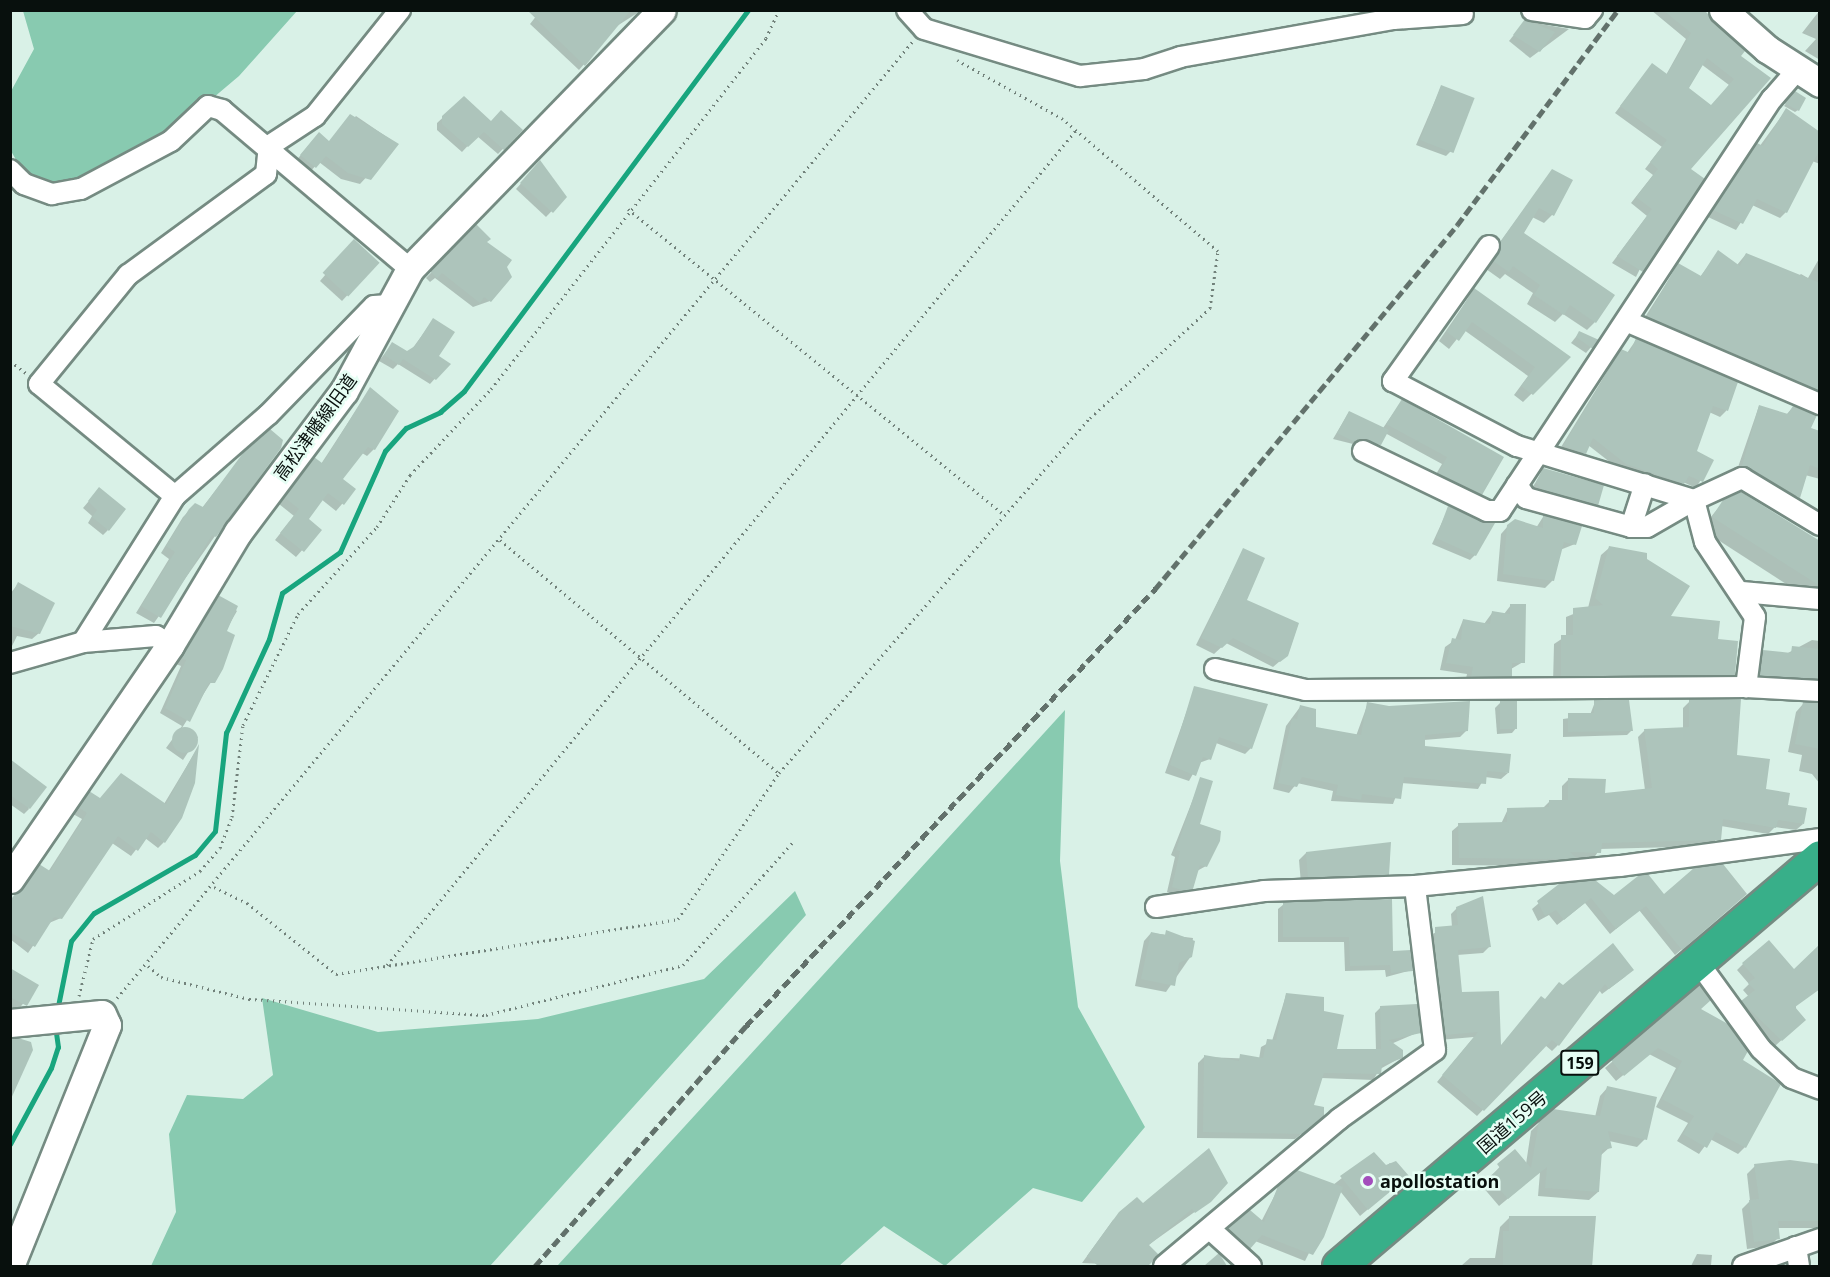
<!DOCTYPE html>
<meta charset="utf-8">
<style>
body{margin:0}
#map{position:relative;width:1830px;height:1277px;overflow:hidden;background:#d9f1e7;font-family:"Open Sans","Noto Sans JP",sans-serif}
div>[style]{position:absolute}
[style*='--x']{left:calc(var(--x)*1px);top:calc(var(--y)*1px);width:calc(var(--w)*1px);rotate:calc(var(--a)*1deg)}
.green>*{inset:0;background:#88cab0}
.shadow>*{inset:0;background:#0003}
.stream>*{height:5px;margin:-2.5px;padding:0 2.5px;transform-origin:2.5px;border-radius:2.5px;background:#18a57e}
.building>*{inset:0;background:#adc4bb;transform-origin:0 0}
.round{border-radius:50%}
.path>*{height:3px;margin-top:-1.5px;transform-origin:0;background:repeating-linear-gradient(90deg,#71817a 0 1.5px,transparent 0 6px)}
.roads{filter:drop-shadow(2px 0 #758b82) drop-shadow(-2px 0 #758b82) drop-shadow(0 2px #758b82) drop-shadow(0 -2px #758b82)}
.street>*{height:20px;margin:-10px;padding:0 10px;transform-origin:10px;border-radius:10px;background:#fff}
.secondary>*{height:27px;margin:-13.5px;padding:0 13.5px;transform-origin:13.5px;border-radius:13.5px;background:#fff}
.highway>*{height:33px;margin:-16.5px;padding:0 16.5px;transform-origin:16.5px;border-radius:16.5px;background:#38af89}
.rail>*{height:4.5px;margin-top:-2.25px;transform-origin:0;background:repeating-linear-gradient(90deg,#62716b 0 9px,transparent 0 13.5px)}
.dots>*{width:16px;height:16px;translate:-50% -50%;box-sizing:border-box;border:3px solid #e6fef4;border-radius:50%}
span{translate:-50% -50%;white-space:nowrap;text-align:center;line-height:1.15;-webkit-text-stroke:5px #e6fef4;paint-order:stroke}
.shield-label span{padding:2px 4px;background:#e6fef4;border:2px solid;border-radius:4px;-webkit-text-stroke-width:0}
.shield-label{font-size:16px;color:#08100d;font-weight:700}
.street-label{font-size:18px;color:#08100d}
.poi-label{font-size:18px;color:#08100d;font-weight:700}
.left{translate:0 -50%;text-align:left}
.frame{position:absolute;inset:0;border:12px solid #08100d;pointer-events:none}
</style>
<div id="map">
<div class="green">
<i style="clip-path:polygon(23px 11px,297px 11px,239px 76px,155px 147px,89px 181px,51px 186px,24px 174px,11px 151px,10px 93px,34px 49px)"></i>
<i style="clip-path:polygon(1065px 710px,1060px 861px,1078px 1007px,1145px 1127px,1082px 1202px,1033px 1188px,945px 1266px,884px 1226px,839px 1266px,558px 1265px)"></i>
<i style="clip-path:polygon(795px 891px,806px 915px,490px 1266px,151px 1266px,176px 1212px,169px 1134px,187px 1095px,243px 1099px,273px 1075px,262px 998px,378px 1032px,538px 1019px,704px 979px)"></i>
</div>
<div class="shadow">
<i style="clip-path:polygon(541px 10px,642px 10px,617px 26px,579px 70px,530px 24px)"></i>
<i style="clip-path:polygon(evenodd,1651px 10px,1700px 10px,1739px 56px,1769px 78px,1689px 169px,1636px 277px,1612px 263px,1647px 216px,1631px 203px,1653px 175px,1645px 169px,1662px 147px,1615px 113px,1652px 65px,1666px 75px,1686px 39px,1651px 10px,1701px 64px,1729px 85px,1711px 107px,1687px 88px,1701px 64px)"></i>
<i style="clip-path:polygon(1820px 10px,1820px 60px,1805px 51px,1816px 39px,1802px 33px)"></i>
<i style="clip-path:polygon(1525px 21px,1569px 29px,1530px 58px,1509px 41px)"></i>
<i style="clip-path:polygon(1441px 87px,1452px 150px,1446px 156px,1416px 145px)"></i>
<i style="clip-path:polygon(1795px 93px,1798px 110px,1795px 112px,1784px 106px)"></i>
<i style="clip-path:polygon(464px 98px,491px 123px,521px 130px,498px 154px,477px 136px,462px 152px,437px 130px,437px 123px)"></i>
<i style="clip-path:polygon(1786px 110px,1820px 133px,1820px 164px,1812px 161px,1786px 212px,1780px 218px,1752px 205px,1736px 230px,1708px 217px)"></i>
<i style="clip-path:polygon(356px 116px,397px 144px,360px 184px,341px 179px,319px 162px,309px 173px,295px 162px,313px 140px,330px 143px)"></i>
<i style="clip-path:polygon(540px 162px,565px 197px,546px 217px,516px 189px)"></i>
<i style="clip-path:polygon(1552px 171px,1571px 181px,1552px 215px,1544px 223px,1532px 217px,1522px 233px,1595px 322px,1587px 330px,1563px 314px,1555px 322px,1527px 304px,1533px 293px,1505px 274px,1500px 279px,1486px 269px,1493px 252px)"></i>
<i style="clip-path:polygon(476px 226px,485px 243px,490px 301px,473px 307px,435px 278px,430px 282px,426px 278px)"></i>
<i style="clip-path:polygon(349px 247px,377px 263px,342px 301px,320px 281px)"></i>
<i style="clip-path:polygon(1719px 252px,1737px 265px,1746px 254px,1796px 278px,1801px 274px,1808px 278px,1820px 257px,1820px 405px,1640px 325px,1678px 265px,1700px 277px)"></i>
<i style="clip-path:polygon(1474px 290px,1569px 357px,1523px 402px,1514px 395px,1528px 376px,1464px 330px,1449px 349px,1439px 341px)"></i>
<i style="clip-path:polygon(434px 319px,437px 357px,448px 364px,430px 384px,398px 364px,393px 369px,379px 361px,392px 344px,407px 353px,412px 349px)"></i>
<i style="clip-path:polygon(1579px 333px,1597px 340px,1586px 353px,1571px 343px)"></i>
<i style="clip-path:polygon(1636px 340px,1736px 383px,1726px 411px,1720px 417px,1709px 412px,1695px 452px,1712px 461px,1696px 488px,1683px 482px,1676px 489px,1620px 470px,1588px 445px,1579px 460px,1558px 452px,1616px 357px,1627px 353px)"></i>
<i style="clip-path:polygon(370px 389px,374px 449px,367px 456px,362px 453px,341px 479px,354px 489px,342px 504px,336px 511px,321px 499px,306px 519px,320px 530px,296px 557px,275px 540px,294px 516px,279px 504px,308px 466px,321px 464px)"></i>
<i style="clip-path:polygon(1402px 401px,1481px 494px,1474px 501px,1432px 481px,1442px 464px,1385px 433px,1373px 449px,1333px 439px,1349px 412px,1383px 428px)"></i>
<i style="clip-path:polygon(1759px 406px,1786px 415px,1793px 407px,1809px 429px,1820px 433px,1820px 479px,1805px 475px,1793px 504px,1736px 473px)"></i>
<i style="clip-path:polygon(244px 454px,215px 536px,154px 623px,136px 613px,169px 559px,161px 553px,183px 517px,196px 504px,202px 508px)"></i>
<i style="clip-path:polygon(1544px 469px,1597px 505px,1591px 510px,1537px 495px,1532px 488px)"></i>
<i style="clip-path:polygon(94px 495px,108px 530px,103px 535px,88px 523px,92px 516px,83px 508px)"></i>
<i style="clip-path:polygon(1724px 501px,1820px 543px,1819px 586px,1808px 598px,1701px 529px)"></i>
<i style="clip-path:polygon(1449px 507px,1475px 555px,1470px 560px,1432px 544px)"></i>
<i style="clip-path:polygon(1543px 517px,1580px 527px,1575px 544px,1560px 550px,1552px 581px,1545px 588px,1497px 581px,1501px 534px,1508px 526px,1536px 528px)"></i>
<i style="clip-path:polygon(1609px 548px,1646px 560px,1669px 617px,1717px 640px,1734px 674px,1726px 682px,1553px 683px,1554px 644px,1566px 636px,1566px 617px,1588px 608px,1601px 555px)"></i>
<i style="clip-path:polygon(1244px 549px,1245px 601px,1287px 655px,1273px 667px,1226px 643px,1214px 654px,1196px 645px)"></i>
<i style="clip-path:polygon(18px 584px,39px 633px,32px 639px,17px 636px,10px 650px,10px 594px)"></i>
<i style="clip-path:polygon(218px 597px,237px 611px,225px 632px,227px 657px,182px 728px,198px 737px,183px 760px,166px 748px,182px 726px,160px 713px,181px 666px,176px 664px)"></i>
<i style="clip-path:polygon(1511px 605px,1523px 662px,1511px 669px,1503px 683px,1465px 683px,1467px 674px,1440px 670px,1445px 647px,1455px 640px,1463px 620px,1484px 624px,1492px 613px,1504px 614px)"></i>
<i style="clip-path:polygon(1812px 640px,1820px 641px,1820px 681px,1813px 688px,1752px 684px,1755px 660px,1763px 652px,1786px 654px)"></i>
<i style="clip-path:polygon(1195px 688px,1251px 748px,1245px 754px,1216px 743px,1210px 759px,1199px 763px,1189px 781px,1165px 773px)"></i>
<i style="clip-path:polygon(1690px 701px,1764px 790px,1803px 824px,1796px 830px,1775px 827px,1768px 834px,1721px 826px,1713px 846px,1600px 849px,1593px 859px,1556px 866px,1452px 865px,1452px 831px,1459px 825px,1501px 824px,1508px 809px,1542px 809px,1550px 801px,1562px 802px,1562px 786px,1569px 779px,1604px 795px,1645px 790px,1638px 737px,1645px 730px,1683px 729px,1683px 708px)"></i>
<i style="clip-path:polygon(1501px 702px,1517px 727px,1512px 733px,1497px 734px,1495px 708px)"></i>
<i style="clip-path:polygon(1595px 702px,1632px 730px,1627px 735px,1563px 737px,1563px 719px,1590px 715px)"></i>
<i style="clip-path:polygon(1368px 703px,1466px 731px,1460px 737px,1424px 740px,1424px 747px,1508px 773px,1501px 779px,1485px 777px,1478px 789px,1401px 783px,1393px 804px,1331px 801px,1333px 791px,1297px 783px,1289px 793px,1273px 789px,1286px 726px,1300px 707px,1315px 728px,1356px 736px)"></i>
<i style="clip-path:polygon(1803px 704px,1820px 704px,1820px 784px,1812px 774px,1799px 771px,1802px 755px,1788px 752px,1796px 712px)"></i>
<i style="clip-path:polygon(197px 749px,164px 842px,158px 848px,145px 838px,131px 856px,112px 843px,61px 918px,49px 923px,28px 953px,10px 939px,10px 904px,33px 872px,48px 872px,82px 819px,73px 814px,83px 799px,89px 793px,100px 800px,164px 804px)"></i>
<i style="clip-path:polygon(10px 761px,29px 809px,24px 814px,10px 804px)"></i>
<i style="clip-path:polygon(1201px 779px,1198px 825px,1206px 866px,1197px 871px,1186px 894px,1167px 892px,1175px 857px,1171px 855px)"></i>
<i style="clip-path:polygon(1306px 853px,1388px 874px,1380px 881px,1301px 884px,1299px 860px)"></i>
<i style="clip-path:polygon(1560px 885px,1614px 897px,1739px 900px,1675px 955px,1639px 910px,1610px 934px,1585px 903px,1557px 925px,1549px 915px,1538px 921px,1532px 909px)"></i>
<i style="clip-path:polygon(1482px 897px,1489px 947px,1483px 953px,1457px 955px,1460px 994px,1500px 1047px,1544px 1000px,1626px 976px,1602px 994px,1599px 990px,1558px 1045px,1552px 1051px,1545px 1045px,1477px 1116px,1437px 1082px,1474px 1037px,1439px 1040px,1429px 935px,1452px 927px,1451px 914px,1457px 908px)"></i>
<i style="clip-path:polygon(1284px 904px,1391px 953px,1412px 970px,1386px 977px,1385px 970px,1345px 971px,1344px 942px,1278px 942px,1278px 909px)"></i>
<i style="clip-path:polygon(1151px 933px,1193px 938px,1191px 956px,1166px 992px,1135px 986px,1144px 941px)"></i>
<i style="clip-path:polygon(1743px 964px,1794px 971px,1797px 1026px,1775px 1046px,1736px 1009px,1749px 997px,1743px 990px,1749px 984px,1737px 970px)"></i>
<i style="clip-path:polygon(10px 970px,37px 986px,18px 1010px,10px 1006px)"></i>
<i style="clip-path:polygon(1699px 986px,1699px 1009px,1741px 1060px,1745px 1147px,1738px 1154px,1710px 1139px,1699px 1154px,1677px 1141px,1688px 1123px,1656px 1107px,1676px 1068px,1649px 1054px,1616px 1081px,1605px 1068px)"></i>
<i style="clip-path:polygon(1286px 995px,1322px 1013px,1335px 1050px,1376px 1051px,1375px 1013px,1381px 1007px,1419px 1032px,1391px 1044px,1402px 1057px,1380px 1069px,1373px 1080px,1321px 1078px,1313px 1106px,1316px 1122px,1295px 1139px,1197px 1138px,1198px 1063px,1204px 1057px,1259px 1059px,1261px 1047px,1272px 1041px)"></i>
<i style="clip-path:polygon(1608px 1087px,1645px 1139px,1637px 1147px,1609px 1141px,1610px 1147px,1600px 1156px,1598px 1192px,1589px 1200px,1538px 1196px,1540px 1172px,1499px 1206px,1482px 1186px,1507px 1159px,1526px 1164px,1531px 1131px,1540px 1122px,1595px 1117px,1600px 1096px)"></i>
<i style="clip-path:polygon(1374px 1153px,1385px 1167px,1390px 1163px,1407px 1176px,1360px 1216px,1340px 1191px,1305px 1261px,1255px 1241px,1243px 1255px,1223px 1237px,1250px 1212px,1261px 1222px,1279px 1187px,1333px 1185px)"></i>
<i style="clip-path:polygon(1820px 1165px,1820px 1228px,1777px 1228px,1778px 1238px,1770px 1246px,1747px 1249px,1742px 1209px,1750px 1201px,1747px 1174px,1755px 1166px)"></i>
<i style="clip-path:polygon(1210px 1201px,1147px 1246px,1149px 1266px,1082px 1263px,1113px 1220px,1143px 1205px)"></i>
<i style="clip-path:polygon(1510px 1217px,1594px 1218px,1592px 1266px,1461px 1266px,1470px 1258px,1495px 1258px,1500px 1227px)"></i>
<i style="clip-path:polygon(1697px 1254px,1712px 1255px,1711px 1265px,1691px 1266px)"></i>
<i style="clip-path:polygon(1219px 1255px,1225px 1266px,1206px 1266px)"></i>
</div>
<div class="stream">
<i style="--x:57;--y:1011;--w:71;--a:-78.7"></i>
<i style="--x:71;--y:941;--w:36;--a:-51"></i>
<i style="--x:94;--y:913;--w:116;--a:-29.9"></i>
<i style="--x:195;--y:855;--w:31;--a:-50"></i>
<i style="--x:215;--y:831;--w:99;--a:-83.6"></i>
<i style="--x:226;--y:733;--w:103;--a:-65.4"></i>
<i style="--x:269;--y:639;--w:48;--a:-74.2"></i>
<i style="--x:282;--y:593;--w:71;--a:-35.3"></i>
<i style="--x:340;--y:552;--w:111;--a:-66"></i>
<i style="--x:385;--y:451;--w:31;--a:-48"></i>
<i style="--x:406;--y:428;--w:38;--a:-25"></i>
<i style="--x:440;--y:412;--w:32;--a:-41"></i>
<i style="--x:464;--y:391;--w:475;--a:-53.3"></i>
<i style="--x:10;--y:1144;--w:86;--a:-61.7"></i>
<i style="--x:51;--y:1068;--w:22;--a:-72"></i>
<i style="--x:58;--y:1047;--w:21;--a:-98"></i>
</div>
<div class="building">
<i style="clip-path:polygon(527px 10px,631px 10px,585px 66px)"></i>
<i style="clip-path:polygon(evenodd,1663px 10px,1704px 10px,1745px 51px,1741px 56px,1771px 78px,1691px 169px,1705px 179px,1643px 272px,1617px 256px,1652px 209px,1636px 197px,1658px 169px,1650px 162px,1667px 140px,1620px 106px,1652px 63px,1667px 74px,1691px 33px,1663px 10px,1707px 58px,1734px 79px,1711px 105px,1689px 88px,1707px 58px)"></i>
<i style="clip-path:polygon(1525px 19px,1555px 32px,1540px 52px,1513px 35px)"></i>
<i style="left:1441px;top:85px;width:36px;height:59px;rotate:21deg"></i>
<i style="clip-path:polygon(1795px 91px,1806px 98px,1799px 111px,1784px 103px)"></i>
<i style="clip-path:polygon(464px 96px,491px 121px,501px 110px,523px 130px,504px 150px,484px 132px,468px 147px,442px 124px,442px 116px)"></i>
<i style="clip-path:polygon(1786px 108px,1820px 132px,1820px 149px,1787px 213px,1757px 199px,1743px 224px,1713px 210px,1757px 143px,1763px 146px)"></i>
<i style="clip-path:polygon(350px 114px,399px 144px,371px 180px,348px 173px,326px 156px,316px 168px,300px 155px,319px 132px,329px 141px)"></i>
<i style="clip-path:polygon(540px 160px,567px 197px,553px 213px,520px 183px)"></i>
<i style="clip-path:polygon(1552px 169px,1573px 180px,1554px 216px,1539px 208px,1524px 233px,1615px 295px,1596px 323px,1570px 305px,1564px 315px,1534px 295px,1540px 285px,1513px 266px,1509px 272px,1493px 261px,1500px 242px)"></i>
<i style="clip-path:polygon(476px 224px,491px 239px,487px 242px,512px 260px,507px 267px,512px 277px,491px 302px,484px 297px,480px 303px,442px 273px,437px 278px,430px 271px)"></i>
<i style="left:354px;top:239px;width:35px;height:46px;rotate:43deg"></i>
<i style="clip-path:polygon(1718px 250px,1740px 266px,1746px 253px,1820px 283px,1820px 391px,1647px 317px,1678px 263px,1701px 276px)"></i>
<i style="clip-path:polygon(1474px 288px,1571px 357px,1533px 395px,1521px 386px,1535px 367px,1472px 322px,1459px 341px,1447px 332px)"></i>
<i style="clip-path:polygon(433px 318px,455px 332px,439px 356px,451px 364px,436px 380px,403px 359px,399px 365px,384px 355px,392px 342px,407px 351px,415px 346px)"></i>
<i style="clip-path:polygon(1579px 331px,1599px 340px,1593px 349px,1576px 337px)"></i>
<i style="clip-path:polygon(1636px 338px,1738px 382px,1728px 411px,1713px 406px,1697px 451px,1714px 460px,1703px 482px,1689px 476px,1684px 484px,1626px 464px,1593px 438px,1586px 454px,1563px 446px,1621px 349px,1630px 353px)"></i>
<i style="clip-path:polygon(370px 387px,399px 411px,375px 450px,368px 447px,343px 479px,356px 489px,344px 505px,328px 493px,309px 519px,322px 530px,304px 552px,280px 533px,299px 509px,284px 497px,314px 457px,322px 463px,326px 458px)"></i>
<i style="clip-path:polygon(1402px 399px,1504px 457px,1482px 495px,1438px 474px,1447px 457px,1386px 424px)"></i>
<i style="clip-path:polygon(1759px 405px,1788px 414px,1793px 406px,1817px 415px,1811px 428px,1820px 431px,1820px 469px,1810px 465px,1800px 498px,1742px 466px)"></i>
<i style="clip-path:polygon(1349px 411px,1389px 430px,1381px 445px,1355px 442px,1337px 433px)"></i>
<i style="clip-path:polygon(270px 429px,283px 440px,281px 448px,216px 537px,212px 535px,161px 618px,141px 606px,175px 552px,166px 546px,189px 509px,195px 503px,203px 507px,243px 453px)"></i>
<i style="clip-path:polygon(1543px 468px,1604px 485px,1598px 506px,1542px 490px,1536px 482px)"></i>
<i style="clip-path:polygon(99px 487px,126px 509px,109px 531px,92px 517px,97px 510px,88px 501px)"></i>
<i style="clip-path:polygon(1741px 492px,1820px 541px,1820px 586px,1712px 517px,1723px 500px)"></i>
<i style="clip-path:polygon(1448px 506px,1495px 523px,1476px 556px,1436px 538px)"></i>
<i style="clip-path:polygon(1543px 515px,1582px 526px,1576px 545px,1564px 542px,1554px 581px,1503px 574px,1507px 525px,1515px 519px,1543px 528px)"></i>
<i style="clip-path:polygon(1609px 546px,1647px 553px,1647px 559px,1690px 586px,1671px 616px,1720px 621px,1718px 639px,1738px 641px,1735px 675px,1561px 676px,1561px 635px,1573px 635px,1573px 608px,1603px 605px,1595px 598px)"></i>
<i style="clip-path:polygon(1243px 548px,1265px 558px,1247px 600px,1299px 623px,1288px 656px,1280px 662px,1233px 638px,1222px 648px,1201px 638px)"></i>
<i style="clip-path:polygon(18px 582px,55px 603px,40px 634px,10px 626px,10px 598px)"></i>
<i style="clip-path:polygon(218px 595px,238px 606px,227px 631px,235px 635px,223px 669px,215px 683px,209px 683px,190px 722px,165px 708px,186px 660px,180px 658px)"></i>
<i style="clip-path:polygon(1510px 604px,1526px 604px,1525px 663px,1512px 663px,1512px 677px,1471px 677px,1473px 667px,1446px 663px,1452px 638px,1461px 640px,1463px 619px,1490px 624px,1492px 611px,1510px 614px)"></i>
<i style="clip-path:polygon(1792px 646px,1820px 649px,1820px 679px,1760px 676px,1763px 650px,1791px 653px)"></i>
<i style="clip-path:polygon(1194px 686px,1268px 704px,1252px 749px,1219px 737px,1211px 760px,1203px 757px,1196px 776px,1170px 765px)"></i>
<i style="clip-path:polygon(1689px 699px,1741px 699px,1737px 755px,1770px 759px,1766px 789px,1790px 793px,1788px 805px,1807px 808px,1804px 824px,1778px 820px,1776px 828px,1723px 819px,1721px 840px,1602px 843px,1601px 853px,1570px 852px,1576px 858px,1563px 859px,1459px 858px,1458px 823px,1507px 822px,1507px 808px,1549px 807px,1549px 800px,1568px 800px,1568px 778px,1606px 779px,1605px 793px,1652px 788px,1644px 729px,1689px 727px)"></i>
<i style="clip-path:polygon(1594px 700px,1629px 700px,1633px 731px,1568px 732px,1568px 713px,1594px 713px)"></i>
<i style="clip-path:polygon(1470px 701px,1468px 731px,1425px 735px,1425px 746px,1511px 754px,1509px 773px,1487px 771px,1486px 784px,1404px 777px,1401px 799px,1362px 794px,1361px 800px,1336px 795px,1338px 785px,1302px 777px,1297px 787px,1278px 783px,1292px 718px,1297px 719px,1300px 705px,1316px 709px,1316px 727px,1361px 735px,1367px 702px,1389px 706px)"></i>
<i style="left:1500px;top:701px;width:17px;height:28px"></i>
<i style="clip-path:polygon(1803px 702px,1820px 703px,1820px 749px,1795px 744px)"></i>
<i class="round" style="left:172px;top:727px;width:26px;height:26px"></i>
<i style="clip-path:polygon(199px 744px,195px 783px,182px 818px,165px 843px,151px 832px,138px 851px,118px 836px,62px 919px,54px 917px,35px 947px,10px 932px,12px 898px,39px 864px,50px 871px,87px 813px,78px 807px,89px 791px,100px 798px,121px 773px,166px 804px)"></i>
<i style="clip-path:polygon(10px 759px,47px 787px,30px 809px,10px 795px)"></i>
<i style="clip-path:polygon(1200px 777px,1213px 781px,1200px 824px,1221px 831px,1220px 841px,1207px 867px,1200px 865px,1193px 889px,1185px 891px,1172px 887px,1180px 851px,1176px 850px)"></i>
<i style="clip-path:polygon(1391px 842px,1389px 875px,1308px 878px,1306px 852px)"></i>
<i style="clip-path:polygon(1723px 864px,1747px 894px,1682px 950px,1646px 906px,1616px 929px,1591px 898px,1564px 920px,1556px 910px,1545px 916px,1537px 901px,1559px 884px,1595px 880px,1614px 895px,1638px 876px,1648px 874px,1664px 894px,1694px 868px)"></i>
<i style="clip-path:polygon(1483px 896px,1491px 947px,1458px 950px,1462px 992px,1499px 991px,1501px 1045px,1541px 996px,1545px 999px,1559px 982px,1563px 985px,1613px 943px,1634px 970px,1609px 989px,1605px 984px,1559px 1046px,1552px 1040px,1484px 1111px,1442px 1075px,1478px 1032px,1445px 1035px,1435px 948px,1435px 927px,1458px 925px,1456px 907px)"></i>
<i style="clip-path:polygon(1392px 899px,1393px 951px,1411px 950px,1413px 971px,1391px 973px,1390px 965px,1350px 966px,1349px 937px,1283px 937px,1283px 902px)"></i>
<i style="clip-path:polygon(1166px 930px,1195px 941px,1192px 957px,1179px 963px,1175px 986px,1141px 979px,1151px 932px,1165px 935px)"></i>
<i style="clip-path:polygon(1769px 940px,1794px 969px,1820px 944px,1820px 989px,1795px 1007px,1806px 1020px,1782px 1041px,1741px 1001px,1755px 990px,1748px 983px,1755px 978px,1742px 963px)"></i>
<i style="clip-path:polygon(10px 968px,39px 985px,27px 1006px,10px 997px)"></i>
<i style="clip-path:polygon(1699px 984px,1711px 1000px,1701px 1009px,1728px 1024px,1748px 1051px,1743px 1060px,1781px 1084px,1746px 1148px,1716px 1132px,1707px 1148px,1683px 1134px,1694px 1116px,1662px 1099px,1682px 1061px,1658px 1048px,1624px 1076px,1611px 1060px)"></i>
<i style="clip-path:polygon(1286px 993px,1324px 997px,1324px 1011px,1344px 1015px,1337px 1049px,1381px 1049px,1380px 1006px,1417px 1004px,1421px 1033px,1389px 1040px,1403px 1050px,1403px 1058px,1382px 1065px,1381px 1074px,1324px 1073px,1314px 1105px,1324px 1107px,1324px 1116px,1303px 1134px,1203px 1132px,1204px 1055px,1239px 1061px,1240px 1054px,1263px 1058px,1267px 1039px,1276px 1040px)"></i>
<i style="clip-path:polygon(18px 1038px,31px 1042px,33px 1050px,10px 1101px,10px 1039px)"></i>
<i style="clip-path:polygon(1607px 1086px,1657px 1097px,1647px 1140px,1608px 1131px,1612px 1148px,1602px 1150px,1599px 1192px,1545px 1188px,1547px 1167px,1508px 1199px,1489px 1177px,1500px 1168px,1497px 1164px,1515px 1149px,1531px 1168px,1539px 1121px,1553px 1109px,1600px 1116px)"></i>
<i style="clip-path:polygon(1209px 1148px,1228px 1183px,1211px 1202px,1195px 1213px,1192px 1209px,1149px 1245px,1159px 1255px,1148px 1266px,1098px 1266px,1087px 1256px,1119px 1212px,1137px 1197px,1143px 1203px)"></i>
<i style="clip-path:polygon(1374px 1152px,1386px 1165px,1396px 1161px,1409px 1176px,1368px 1210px,1340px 1176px)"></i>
<i style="clip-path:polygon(1790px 1160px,1820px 1164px,1820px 1221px,1778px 1221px,1780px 1239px,1754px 1242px,1749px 1200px,1759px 1199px,1754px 1164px)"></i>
<i style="clip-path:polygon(1297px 1170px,1343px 1187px,1324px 1237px,1313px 1255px,1262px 1235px,1250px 1249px,1228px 1229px,1250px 1210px,1264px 1222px,1278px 1186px)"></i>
<i style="clip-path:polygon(1509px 1216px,1596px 1216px,1592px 1266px,1503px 1266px,1503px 1231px,1509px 1231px)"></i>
<i style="clip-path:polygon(1219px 1253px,1227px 1266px,1204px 1266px)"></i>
</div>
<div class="path">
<i style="--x:628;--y:209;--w:486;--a:39.1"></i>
<i style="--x:10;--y:361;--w:20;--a:37"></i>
<i style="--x:500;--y:540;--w:363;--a:39.9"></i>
<i style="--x:214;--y:887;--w:37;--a:26"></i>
<i style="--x:247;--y:903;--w:114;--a:38.6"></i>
<i style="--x:336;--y:974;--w:346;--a:-9.1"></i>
<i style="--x:678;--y:919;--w:178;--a:-55.3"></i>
<i style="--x:779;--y:773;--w:472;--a:-48.8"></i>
<i style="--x:1090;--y:418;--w:163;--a:-42.5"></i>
<i style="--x:1210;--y:308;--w:58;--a:-82"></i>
<i style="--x:1218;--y:251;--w:204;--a:-139.6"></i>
<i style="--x:1063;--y:119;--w:121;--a:-150.9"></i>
<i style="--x:387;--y:965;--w:1083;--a:-50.47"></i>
<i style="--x:148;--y:966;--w:17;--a:40"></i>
<i style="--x:161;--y:977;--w:91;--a:14"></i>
<i style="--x:249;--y:999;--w:238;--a:3.9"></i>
<i style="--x:486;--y:1015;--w:203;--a:-14.2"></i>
<i style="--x:683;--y:965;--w:165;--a:-48.2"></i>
<i style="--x:79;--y:996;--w:59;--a:-76.2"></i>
<i style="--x:93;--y:939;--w:127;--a:-32.4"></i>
<i style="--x:200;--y:871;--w:30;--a:-49"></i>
<i style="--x:220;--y:848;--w:33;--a:-69"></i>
<i style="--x:232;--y:817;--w:93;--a:-83.2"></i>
<i style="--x:243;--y:725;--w:124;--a:-63.6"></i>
<i style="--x:298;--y:614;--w:118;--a:-47.8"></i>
<i style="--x:377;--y:527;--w:62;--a:-57.6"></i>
<i style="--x:410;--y:475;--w:118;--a:-46.7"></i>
<i style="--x:491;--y:389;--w:446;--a:-51.9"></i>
<i style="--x:766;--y:38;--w:31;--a:-65"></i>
<i style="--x:117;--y:998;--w:1245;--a:-50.25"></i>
</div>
<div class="roads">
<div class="street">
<i style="--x:907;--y:10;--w:25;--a:48"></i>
<i style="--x:924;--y:29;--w:163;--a:16.8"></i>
<i style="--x:1080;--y:76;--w:64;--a:-6.2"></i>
<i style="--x:1144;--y:69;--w:38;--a:-18"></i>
<i style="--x:1180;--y:57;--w:217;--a:-10.1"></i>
<i style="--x:1394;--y:19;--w:69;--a:-4.1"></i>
<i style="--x:1532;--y:10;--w:54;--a:8.6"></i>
<i style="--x:1585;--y:18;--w:11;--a:-49"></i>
<i style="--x:10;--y:170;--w:20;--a:45"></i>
<i style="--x:24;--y:184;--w:30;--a:20"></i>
<i style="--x:52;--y:194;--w:29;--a:-10"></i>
<i style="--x:81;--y:189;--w:102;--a:-28.1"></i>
<i style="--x:171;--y:141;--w:51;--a:-43.4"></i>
<i style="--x:208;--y:106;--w:15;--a:16"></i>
<i style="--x:222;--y:110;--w:246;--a:40.2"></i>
<i style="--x:1489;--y:246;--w:166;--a:125.4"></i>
<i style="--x:1393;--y:381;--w:140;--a:27.7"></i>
<i style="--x:1517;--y:446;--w:185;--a:17"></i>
<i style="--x:1694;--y:500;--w:53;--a:-24.6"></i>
<i style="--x:1742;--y:478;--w:91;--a:31.1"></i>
<i style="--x:1626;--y:321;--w:211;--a:23.2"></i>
<i style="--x:1363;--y:451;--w:138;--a:25.8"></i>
<i style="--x:1487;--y:511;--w:13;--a:0"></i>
<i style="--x:1500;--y:511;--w:494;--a:-56.6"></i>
<i style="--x:1772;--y:99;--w:40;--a:-49"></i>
<i style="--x:1517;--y:485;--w:16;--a:55"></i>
<i style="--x:1526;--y:498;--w:109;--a:15.4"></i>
<i style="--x:1631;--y:527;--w:45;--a:-72"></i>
<i style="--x:175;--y:496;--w:176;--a:-140.5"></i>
<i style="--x:39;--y:384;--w:141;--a:-50.8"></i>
<i style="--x:128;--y:275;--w:171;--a:-36.2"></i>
<i style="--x:266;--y:174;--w:28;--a:-84"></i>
<i style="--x:269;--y:146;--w:55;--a:-33.1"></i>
<i style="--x:315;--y:116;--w:136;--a:-51.3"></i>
<i style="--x:1631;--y:527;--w:16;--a:0"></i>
<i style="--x:1647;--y:527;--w:54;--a:-29.9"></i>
<i style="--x:1694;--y:500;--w:43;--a:75.3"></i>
<i style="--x:1705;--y:542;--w:90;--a:56.3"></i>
<i style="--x:1755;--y:617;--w:71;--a:97.3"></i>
<i style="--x:1742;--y:592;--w:78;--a:5.1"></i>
<i style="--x:83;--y:642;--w:173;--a:-57.8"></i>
<i style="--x:175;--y:496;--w:123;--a:-41.1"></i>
<i style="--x:268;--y:415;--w:152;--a:-45.8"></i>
<i style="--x:374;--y:306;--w:16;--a:-4"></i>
<i style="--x:10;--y:663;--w:76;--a:-16"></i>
<i style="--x:83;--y:642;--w:73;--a:-4.7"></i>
<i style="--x:156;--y:636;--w:17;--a:33"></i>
<i style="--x:1215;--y:669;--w:92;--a:13.1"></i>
<i style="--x:1305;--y:690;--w:441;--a:-0.4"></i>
<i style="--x:1746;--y:687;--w:74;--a:3.1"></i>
<i style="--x:1156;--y:907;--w:109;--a:-8.4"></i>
<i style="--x:1264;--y:891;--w:151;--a:-1.9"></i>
<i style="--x:1415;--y:886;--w:206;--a:-5.6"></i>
<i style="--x:1620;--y:866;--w:202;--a:-7.7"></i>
<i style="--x:1698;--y:962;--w:107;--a:54.1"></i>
<i style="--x:1761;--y:1049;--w:42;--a:43.1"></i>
<i style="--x:1792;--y:1078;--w:30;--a:21"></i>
<i style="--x:1210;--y:1229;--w:55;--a:42.1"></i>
<i style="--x:1796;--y:1247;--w:19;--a:81"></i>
<i style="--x:1164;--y:1266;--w:229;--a:-40"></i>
<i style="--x:1339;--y:1119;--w:118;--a:-35.7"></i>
<i style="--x:1435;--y:1050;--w:165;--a:-97"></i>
<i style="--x:1743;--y:1266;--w:82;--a:-19.3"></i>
</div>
<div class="secondary">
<i style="--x:1723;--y:10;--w:59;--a:41.6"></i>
<i style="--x:1767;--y:49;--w:63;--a:32.7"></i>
<i style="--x:10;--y:879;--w:283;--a:-55.6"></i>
<i style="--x:170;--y:645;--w:132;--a:-59"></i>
<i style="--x:238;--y:532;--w:176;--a:-53.1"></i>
<i style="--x:344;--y:391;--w:139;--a:-61.6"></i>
<i style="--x:410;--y:269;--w:361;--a:-45.8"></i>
<i style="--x:10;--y:1023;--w:92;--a:-5.6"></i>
<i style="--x:102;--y:1014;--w:12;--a:66"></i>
<i style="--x:107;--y:1025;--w:260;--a:111.9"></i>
</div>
<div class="highway">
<i style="--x:1339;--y:1266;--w:631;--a:-40.37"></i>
</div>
</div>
<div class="rail">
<i style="--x:535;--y:1266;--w:320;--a:-48.7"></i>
<i style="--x:746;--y:1026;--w:599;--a:-46.9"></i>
<i style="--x:1155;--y:589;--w:473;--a:-50.3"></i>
<i style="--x:1457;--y:225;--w:269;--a:-53.2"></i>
</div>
<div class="dots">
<i style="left:1368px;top:1181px;background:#a34ebc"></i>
</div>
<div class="shield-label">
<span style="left:1580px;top:1063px">159</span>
</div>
<div class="street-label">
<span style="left:315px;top:427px;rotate:-54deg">高松津幡線旧道</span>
<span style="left:1512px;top:1122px;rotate:-41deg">国道159号</span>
</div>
<div class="poi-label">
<span class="left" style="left:1380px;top:1181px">apollostation</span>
</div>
<div class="frame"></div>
</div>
